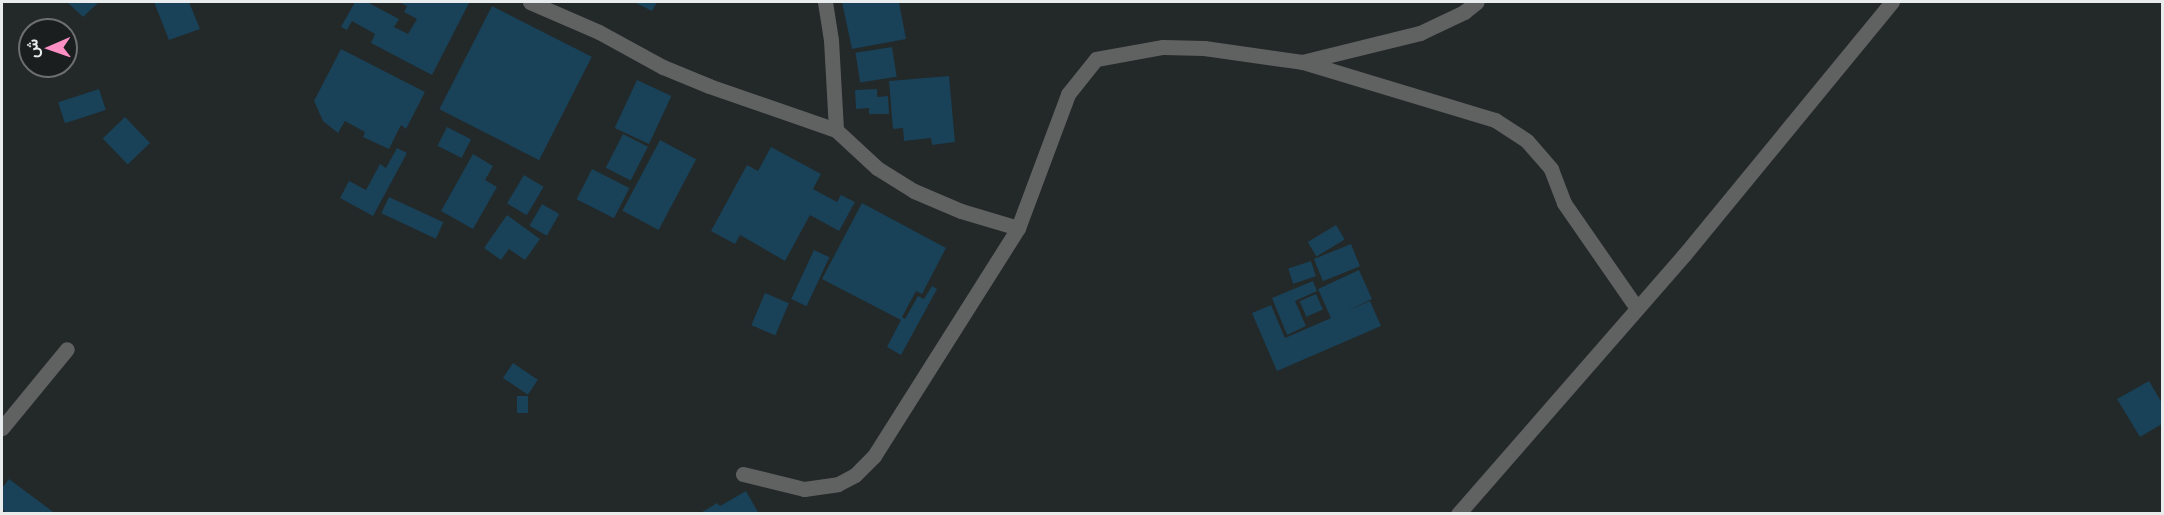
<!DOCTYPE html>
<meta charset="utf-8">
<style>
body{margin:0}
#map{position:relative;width:2164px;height:515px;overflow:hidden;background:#232828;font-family:Lato,Vazirmatn,sans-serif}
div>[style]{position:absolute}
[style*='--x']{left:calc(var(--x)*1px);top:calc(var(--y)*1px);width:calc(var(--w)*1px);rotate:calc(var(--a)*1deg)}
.building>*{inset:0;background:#194158;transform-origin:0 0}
.minor>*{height:15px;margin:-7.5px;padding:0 7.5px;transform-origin:7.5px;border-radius:7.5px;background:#606261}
span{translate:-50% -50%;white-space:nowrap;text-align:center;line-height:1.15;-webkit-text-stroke:5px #1a1e1f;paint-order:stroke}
.frame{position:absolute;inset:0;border:3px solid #e9ecec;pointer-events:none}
.north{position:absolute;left:18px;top:18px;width:60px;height:60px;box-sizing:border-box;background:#1a1e1f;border:2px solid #6d7071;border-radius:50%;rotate:268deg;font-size:16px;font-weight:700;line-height:24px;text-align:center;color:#e9ecec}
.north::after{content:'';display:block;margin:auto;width:21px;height:27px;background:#fc8fc3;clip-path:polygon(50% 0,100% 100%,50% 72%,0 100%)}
</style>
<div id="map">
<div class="building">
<i style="clip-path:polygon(67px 2px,99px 2px,83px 17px)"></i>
<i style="clip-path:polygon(154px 2px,189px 2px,200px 29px,169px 40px)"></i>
<i style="clip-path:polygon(355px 2px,367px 2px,399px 19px,394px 27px,408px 34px,417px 19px,404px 12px,407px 6px,399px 2px,469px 3px,432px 75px,371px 43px,375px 34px,352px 21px,347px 30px,341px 27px)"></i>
<i style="clip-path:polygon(634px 2px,657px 2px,652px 11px)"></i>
<i style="clip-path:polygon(842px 2px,899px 2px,906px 39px,852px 49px)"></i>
<i style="left:492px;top:6px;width:112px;height:116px;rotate:27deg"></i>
<i style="left:892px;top:47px;width:30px;height:37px;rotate:81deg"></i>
<i style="clip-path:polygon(341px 49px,425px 92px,406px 129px,401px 125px,389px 149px,363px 137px,365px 132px,345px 121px,338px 133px,323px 121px,314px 101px)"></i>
<i style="clip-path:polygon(949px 76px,955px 142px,932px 145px,931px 138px,904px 141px,903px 128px,893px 129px,889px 81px)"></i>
<i style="left:637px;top:80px;width:38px;height:53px;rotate:25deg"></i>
<i style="left:99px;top:89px;width:22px;height:43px;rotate:72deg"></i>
<i style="clip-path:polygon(877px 89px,877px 97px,888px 96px,889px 114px,869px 114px,869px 108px,856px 109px,855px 90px)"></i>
<i style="left:125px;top:117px;width:36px;height:31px;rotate:46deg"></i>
<i style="left:447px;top:127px;width:27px;height:21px;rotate:27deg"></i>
<i style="left:623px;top:134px;width:28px;height:38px;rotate:27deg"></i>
<i style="left:660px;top:140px;width:41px;height:80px;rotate:28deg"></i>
<i style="clip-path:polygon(771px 147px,821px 174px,813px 189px,837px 202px,841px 195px,855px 202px,839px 231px,810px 215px,785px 261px,740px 235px,735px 244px,711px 231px,747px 165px,758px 171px)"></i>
<i style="clip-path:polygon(397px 148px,407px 153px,373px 216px,340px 198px,349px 181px,366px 190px,380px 164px,386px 168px)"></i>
<i style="clip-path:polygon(473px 154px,493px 166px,485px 180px,497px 187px,473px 229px,441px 211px)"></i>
<i style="left:592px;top:169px;width:42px;height:34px;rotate:27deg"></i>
<i style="left:524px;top:175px;width:23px;height:33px;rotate:31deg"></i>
<i style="left:389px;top:197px;width:60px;height:18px;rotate:25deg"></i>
<i style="clip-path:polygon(862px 203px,946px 248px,922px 294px,916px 291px,902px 317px,905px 319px,918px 296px,924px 299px,932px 286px,937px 289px,901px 355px,887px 347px,901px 320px,822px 279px)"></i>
<i style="left:542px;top:204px;width:20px;height:25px;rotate:30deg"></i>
<i style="clip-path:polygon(507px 215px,540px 239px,525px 260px,509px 249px,501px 260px,484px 248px)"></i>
<i style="left:1336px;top:225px;width:17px;height:33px;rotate:59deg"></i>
<i style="left:1351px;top:244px;width:24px;height:40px;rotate:68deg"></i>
<i style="left:814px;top:250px;width:17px;height:54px;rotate:25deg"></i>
<i style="left:1311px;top:261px;width:16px;height:24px;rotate:72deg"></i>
<i style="clip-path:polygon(1359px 270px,1372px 299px,1347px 311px,1370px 301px,1381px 326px,1277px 371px,1252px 313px,1271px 305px,1285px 338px,1331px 318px,1318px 289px)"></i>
<i style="clip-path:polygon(1313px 281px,1317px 291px,1295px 301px,1306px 326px,1287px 335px,1272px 298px)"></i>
<i style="left:765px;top:293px;width:26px;height:35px;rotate:23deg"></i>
<i style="left:1316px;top:294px;width:17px;height:18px;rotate:66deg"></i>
<i style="left:513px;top:363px;width:30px;height:18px;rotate:34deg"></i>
<i style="clip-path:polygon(2149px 381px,2162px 403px,2162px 424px,2140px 437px,2117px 399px)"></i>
<i style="left:517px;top:396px;width:11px;height:17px"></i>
<i style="clip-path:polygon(9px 479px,56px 514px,8px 514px,2px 509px,2px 488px)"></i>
<i style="clip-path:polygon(746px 491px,759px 514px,699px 514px,717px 503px,720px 506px)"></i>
</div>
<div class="minor">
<i style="--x:530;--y:2;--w:75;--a:23.5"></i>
<i style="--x:599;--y:32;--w:73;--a:28.7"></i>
<i style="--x:663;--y:67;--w:50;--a:22.4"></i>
<i style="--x:709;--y:86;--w:134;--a:19.1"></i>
<i style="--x:836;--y:130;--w:56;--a:42.8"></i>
<i style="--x:877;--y:168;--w:44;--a:31.9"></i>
<i style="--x:914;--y:191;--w:51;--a:23.1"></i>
<i style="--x:961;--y:211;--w:59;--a:16.6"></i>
<i style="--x:1018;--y:228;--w:143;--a:-69.5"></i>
<i style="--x:1068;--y:94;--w:45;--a:-51.3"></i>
<i style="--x:1096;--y:59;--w:68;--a:-10.2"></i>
<i style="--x:1163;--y:47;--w:41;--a:1.4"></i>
<i style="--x:1204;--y:48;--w:99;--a:8.1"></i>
<i style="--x:1302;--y:62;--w:122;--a:-13.8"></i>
<i style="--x:1420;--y:33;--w:49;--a:-25.5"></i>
<i style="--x:1464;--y:12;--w:16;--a:-38"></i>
<i style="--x:825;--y:2;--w:38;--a:81"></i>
<i style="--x:831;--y:40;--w:90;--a:86.8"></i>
<i style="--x:1303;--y:62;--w:201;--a:16.8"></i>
<i style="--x:1495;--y:120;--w:38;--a:33"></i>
<i style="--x:1527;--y:141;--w:37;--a:49"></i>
<i style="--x:1551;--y:169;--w:36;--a:69"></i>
<i style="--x:1564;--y:203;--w:126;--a:55.3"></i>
<i style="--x:2;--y:428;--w:102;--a:-50.6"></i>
<i style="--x:743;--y:474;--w:63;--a:13.8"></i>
<i style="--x:804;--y:489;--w:34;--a:-8"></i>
<i style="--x:838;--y:484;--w:19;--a:-28"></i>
<i style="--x:855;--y:475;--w:27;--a:-45"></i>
<i style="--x:874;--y:456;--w:270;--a:-57.7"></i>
<i style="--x:1458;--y:514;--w:344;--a:-48.9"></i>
<i style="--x:1684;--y:255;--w:328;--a:-50.6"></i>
</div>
<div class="frame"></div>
<div class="north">ش</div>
</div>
